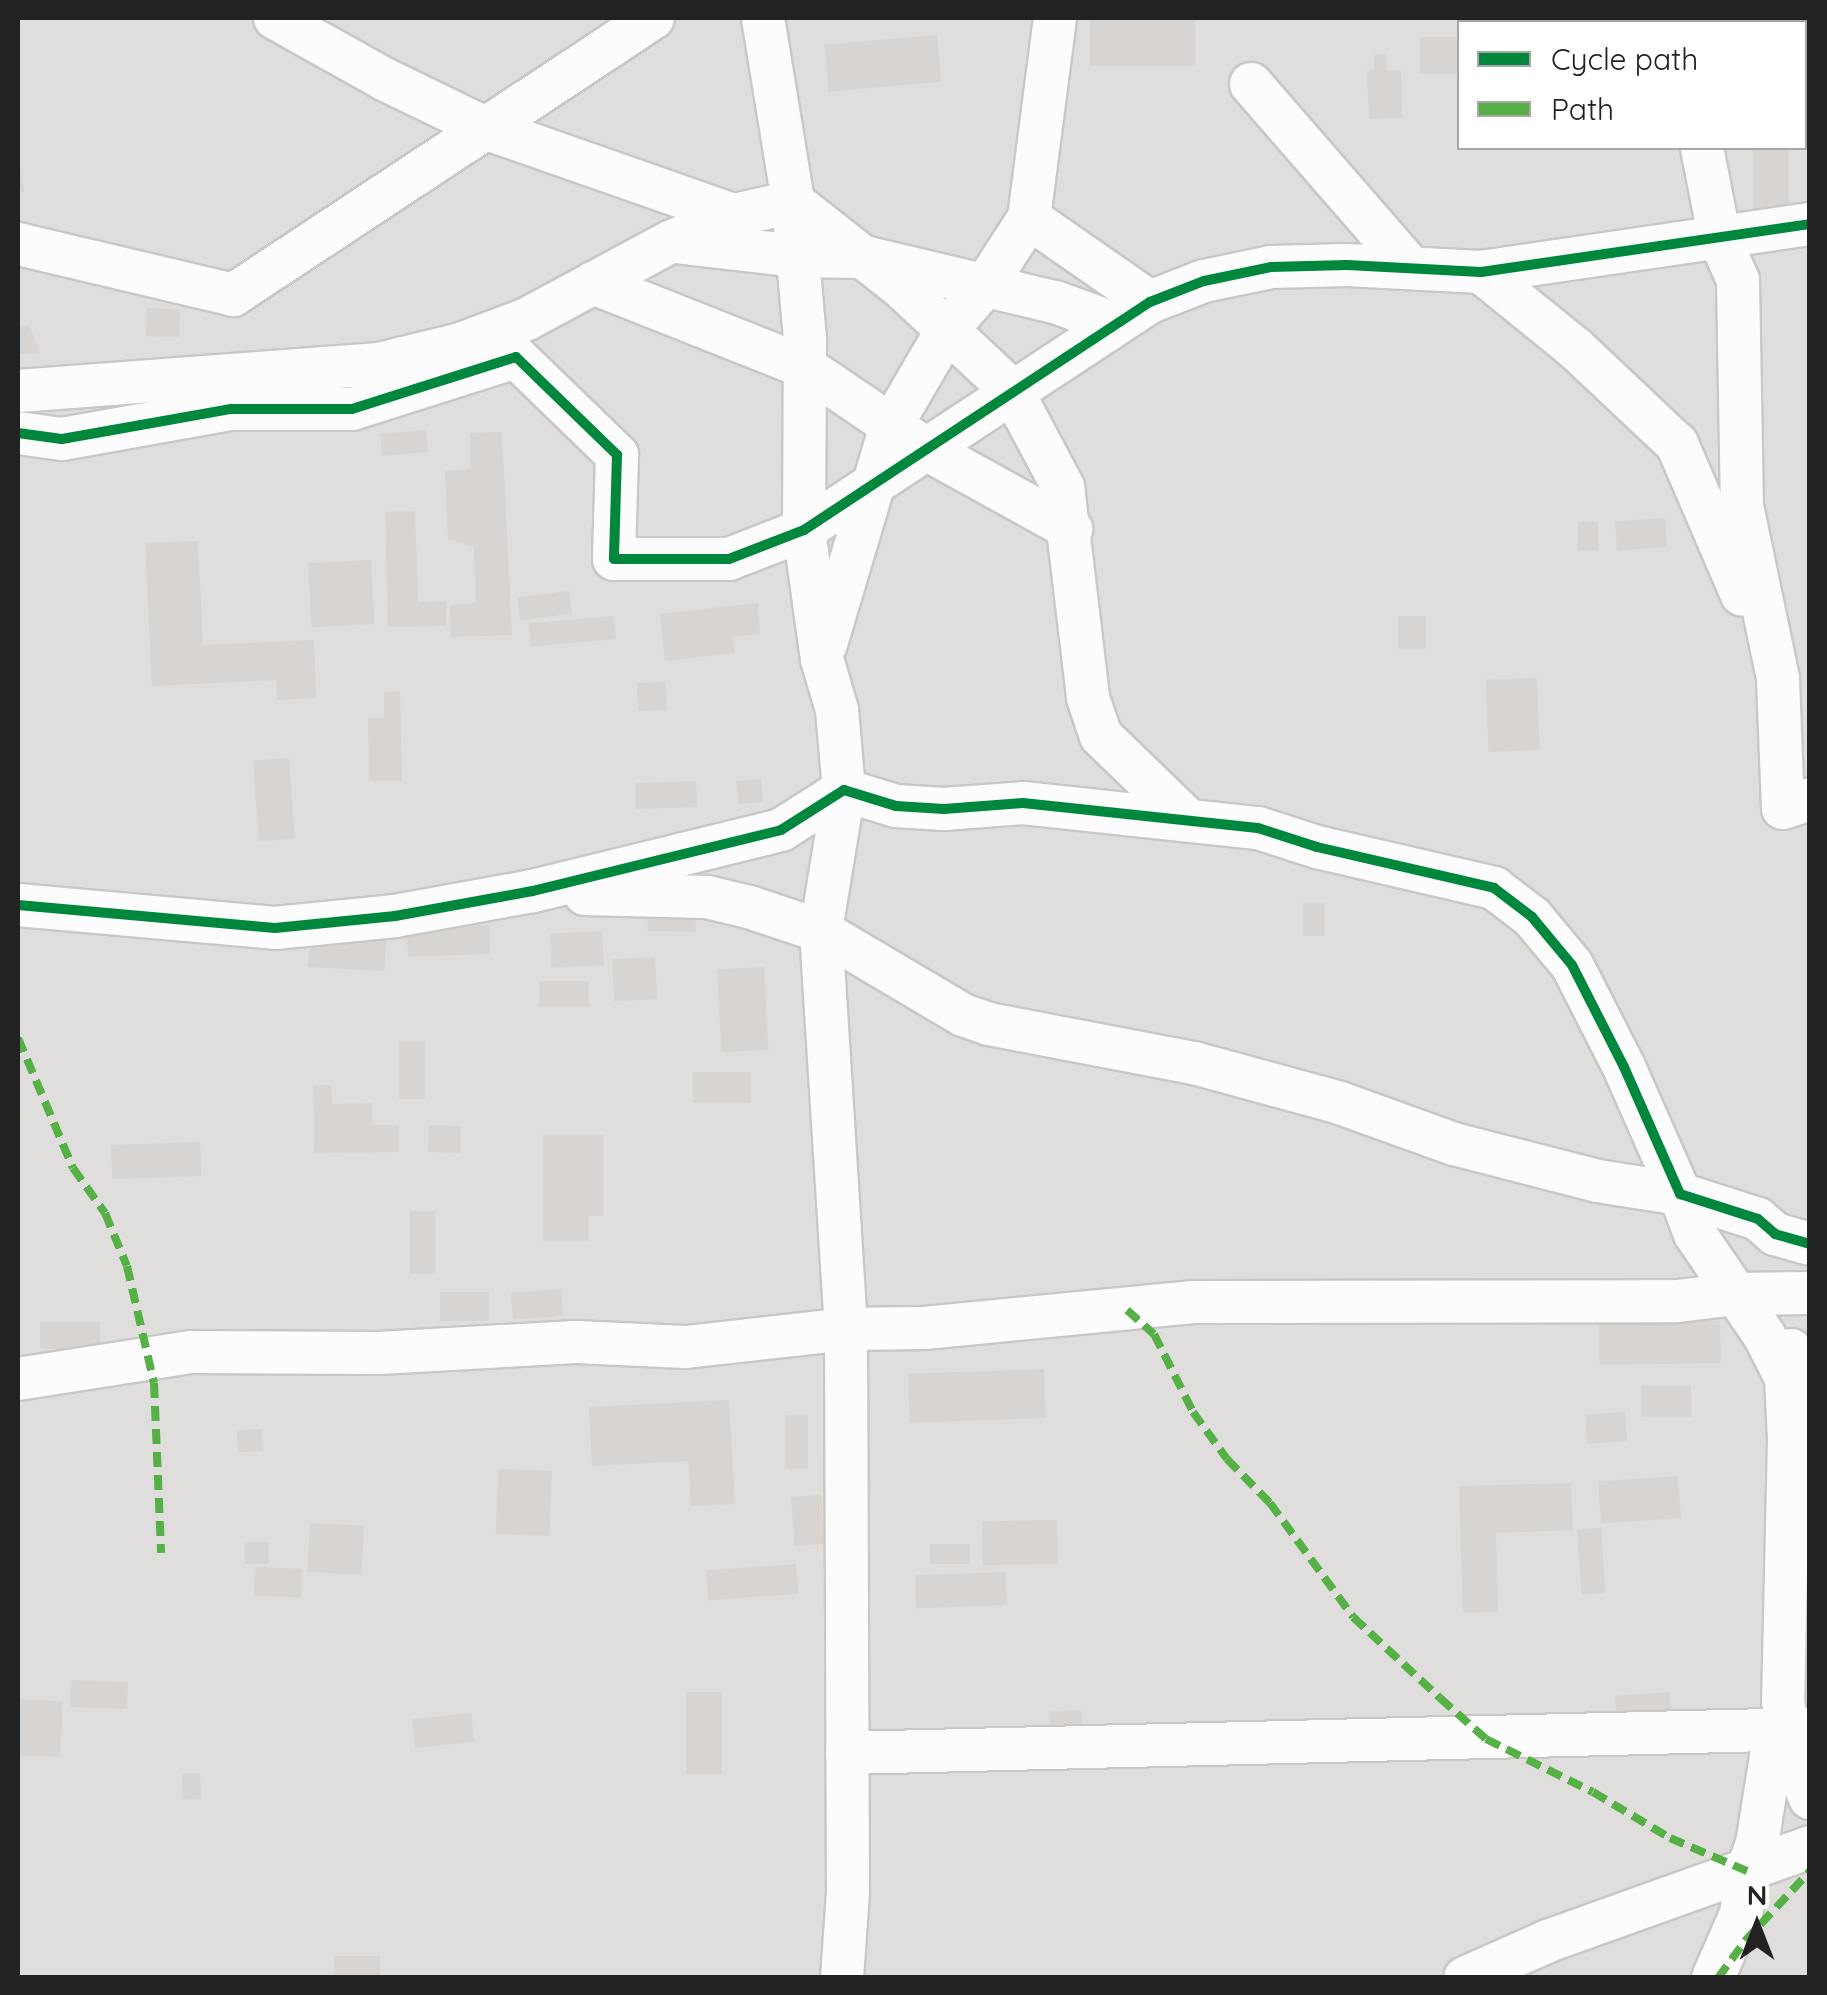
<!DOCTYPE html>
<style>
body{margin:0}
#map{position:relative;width:1827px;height:1995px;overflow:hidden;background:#f0eeeb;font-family:Quicksand,sans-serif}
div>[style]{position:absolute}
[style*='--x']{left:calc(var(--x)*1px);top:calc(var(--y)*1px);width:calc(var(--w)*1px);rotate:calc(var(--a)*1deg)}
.residential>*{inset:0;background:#dfdedc}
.building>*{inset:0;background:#d7d4d2;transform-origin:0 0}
.roads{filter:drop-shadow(2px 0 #c9c8c7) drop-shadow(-2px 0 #c9c8c7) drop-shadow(0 2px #c9c8c7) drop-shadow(0 -2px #c9c8c7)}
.minor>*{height:42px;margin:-21px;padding:0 21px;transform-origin:21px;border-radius:21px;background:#fdfcfc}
.quiet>*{height:8px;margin-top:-4px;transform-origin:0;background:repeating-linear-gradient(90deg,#55b145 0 15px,transparent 0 23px)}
.cycleway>*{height:10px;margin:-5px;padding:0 5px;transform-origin:5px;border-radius:5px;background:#00873e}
span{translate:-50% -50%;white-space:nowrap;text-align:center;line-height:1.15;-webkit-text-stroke:8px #fff;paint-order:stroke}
.frame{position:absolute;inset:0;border:20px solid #222;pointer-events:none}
.legend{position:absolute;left:1457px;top:20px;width:350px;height:130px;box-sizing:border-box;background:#fff;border:2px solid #a7a7a7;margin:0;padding:12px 18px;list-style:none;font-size:30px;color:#222}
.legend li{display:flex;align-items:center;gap:20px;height:50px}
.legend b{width:50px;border:2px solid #a7a7a7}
.north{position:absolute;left:1707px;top:1875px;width:100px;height:100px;-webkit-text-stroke:8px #fff;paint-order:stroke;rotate:0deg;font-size:28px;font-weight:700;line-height:40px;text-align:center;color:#222}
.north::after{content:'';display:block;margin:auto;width:35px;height:45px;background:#222;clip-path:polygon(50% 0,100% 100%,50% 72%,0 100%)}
</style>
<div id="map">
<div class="residential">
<i style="clip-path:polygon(evenodd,18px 18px,1809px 18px,1809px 1977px,18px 1977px,18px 18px,1460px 22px,1804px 22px,1804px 148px,1460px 148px,1460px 22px)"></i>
</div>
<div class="building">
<i style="left:1090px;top:18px;width:105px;height:48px"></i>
<i style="left:937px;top:35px;width:47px;height:113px;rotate:85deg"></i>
<i style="left:1460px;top:37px;width:37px;height:40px;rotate:90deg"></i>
<i style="clip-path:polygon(1386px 54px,1387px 71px,1401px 70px,1402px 118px,1369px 119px,1367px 70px,1374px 69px,1374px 55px)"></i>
<i style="left:1753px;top:148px;width:36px;height:71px"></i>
<i style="clip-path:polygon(18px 155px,24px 192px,18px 193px)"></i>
<i style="left:147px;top:308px;width:33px;height:28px;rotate:2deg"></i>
<i style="clip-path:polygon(29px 325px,40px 353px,18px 354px,18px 326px)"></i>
<i style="left:426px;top:430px;width:22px;height:46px;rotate:85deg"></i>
<i style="clip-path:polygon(502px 432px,512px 635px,451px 637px,450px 605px,476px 603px,474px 547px,448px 539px,445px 471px,471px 469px,470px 433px)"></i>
<i style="clip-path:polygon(415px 511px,418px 602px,446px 601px,446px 626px,388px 627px,385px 512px)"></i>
<i style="left:1665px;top:518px;width:29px;height:50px;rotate:86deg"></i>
<i style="left:1598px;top:522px;width:29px;height:20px;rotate:90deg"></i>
<i style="clip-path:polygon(198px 541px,203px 645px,314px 640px,316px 698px,277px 700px,277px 680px,152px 686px,145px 543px)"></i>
<i style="left:371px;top:560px;width:64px;height:63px;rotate:87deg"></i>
<i style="left:569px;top:591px;width:23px;height:52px;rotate:83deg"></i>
<i style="clip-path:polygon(758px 603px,760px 634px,732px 637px,735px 653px,665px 661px,660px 614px)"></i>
<i style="left:614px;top:616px;width:23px;height:86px;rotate:85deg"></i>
<i style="left:1398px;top:616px;width:28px;height:33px"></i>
<i style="left:1537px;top:678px;width:72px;height:51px;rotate:88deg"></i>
<i style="left:666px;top:682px;width:28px;height:29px;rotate:88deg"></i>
<i style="clip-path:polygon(400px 691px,402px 781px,369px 781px,368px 718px,384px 718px,384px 692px)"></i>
<i style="left:289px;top:758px;width:81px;height:36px;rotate:86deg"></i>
<i style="left:761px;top:779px;width:23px;height:25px;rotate:85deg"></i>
<i style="left:696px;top:781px;width:26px;height:61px;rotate:88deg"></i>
<i style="left:1303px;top:903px;width:22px;height:33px"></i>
<i style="left:648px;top:906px;width:48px;height:25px;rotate:1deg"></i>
<i style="left:489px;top:925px;width:29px;height:82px;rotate:88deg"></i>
<i style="left:602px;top:931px;width:34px;height:52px;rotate:87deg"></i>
<i style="left:310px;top:937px;width:76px;height:30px;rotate:3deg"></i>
<i style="left:655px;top:957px;width:42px;height:43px;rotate:87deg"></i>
<i style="left:764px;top:967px;width:83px;height:47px;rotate:87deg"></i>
<i style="left:539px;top:981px;width:50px;height:26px"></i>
<i style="left:399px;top:1041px;width:26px;height:58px"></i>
<i style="left:693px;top:1072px;width:58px;height:31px"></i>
<i style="clip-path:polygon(313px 1085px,331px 1085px,332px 1104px,372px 1103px,372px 1125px,399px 1125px,399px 1152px,314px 1153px)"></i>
<i style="left:429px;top:1125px;width:32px;height:27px;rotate:2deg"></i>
<i style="clip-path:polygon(543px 1135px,603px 1135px,603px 1216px,589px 1216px,589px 1241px,543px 1241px)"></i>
<i style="left:200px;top:1142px;width:34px;height:89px;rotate:88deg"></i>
<i style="left:410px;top:1211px;width:25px;height:63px"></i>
<i style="left:561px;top:1289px;width:27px;height:50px;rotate:86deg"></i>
<i style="left:440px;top:1292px;width:49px;height:29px"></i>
<i style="left:1720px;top:1321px;width:42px;height:121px;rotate:89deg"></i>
<i style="left:100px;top:1322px;width:27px;height:60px;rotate:90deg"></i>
<i style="left:1044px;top:1369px;width:49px;height:136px;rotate:88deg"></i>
<i style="left:1641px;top:1386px;width:50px;height:31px"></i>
<i style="clip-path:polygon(729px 1400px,735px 1504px,691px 1506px,688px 1461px,592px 1466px,589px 1407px)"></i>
<i style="left:1625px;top:1412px;width:29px;height:40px;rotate:86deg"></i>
<i style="left:785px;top:1415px;width:23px;height:54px"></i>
<i style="left:262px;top:1429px;width:22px;height:25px;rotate:87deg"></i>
<i style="left:498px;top:1469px;width:54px;height:65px;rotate:2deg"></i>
<i style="left:1678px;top:1476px;width:42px;height:80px;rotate:86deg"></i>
<i style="clip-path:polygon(1571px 1483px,1573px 1530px,1496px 1533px,1498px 1612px,1463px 1613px,1459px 1486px)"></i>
<i style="left:821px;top:1495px;width:49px;height:30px;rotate:86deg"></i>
<i style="left:1057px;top:1520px;width:44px;height:75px;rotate:89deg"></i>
<i style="left:310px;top:1523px;width:54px;height:49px;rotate:3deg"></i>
<i style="left:1601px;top:1528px;width:65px;height:24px;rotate:86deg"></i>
<i style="left:245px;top:1542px;width:24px;height:22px"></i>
<i style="left:970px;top:1544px;width:20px;height:40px;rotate:90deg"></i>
<i style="left:796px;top:1564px;width:30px;height:90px;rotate:86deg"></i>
<i style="left:255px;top:1567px;width:47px;height:29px;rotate:2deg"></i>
<i style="left:1006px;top:1572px;width:33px;height:91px;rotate:88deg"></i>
<i style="left:71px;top:1680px;width:57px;height:27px;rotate:2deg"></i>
<i style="left:686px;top:1692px;width:36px;height:82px"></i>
<i style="left:1670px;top:1692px;width:28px;height:55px;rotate:86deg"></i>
<i style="left:18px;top:1699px;width:45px;height:56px;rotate:3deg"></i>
<i style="left:1081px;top:1710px;width:22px;height:32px;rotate:87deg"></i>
<i style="left:471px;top:1713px;width:29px;height:59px;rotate:84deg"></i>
<i style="left:200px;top:1773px;width:26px;height:18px;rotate:88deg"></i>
<i style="left:380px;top:1956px;width:22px;height:46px;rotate:90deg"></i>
</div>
<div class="roads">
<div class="minor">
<i style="--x:275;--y:18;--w:125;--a:29.2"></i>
<i style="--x:384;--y:79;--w:112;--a:25.9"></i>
<i style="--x:485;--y:128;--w:264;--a:19.3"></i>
<i style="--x:763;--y:18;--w:186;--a:80.7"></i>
<i style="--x:793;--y:202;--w:137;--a:85"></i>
<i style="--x:805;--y:338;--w:192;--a:90.3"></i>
<i style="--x:804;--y:530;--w:130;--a:82.1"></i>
<i style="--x:822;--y:659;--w:53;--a:73.6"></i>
<i style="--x:837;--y:710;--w:80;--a:85"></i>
<i style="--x:844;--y:790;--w:143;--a:99.3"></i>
<i style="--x:821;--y:931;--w:399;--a:86.4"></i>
<i style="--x:846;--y:1329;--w:563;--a:89.8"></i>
<i style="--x:848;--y:1892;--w:86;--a:94"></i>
<i style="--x:1055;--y:18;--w:202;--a:97.4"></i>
<i style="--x:1029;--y:218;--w:147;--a:34.8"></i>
<i style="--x:1697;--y:22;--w:4;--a:-76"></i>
<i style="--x:1251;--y:84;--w:242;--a:49"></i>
<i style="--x:1702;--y:148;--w:94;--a:78.9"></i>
<i style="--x:1720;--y:240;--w:44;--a:65.8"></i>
<i style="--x:1738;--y:280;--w:226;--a:89"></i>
<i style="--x:1742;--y:506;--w:177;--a:78.2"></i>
<i style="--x:1778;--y:679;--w:129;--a:87.8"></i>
<i style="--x:1783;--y:808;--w:28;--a:-18"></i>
<i style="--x:675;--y:242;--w:124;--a:6.5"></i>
<i style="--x:798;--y:256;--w:66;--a:0.9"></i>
<i style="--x:864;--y:257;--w:196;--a:13.3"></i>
<i style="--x:1055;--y:302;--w:64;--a:20.1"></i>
<i style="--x:18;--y:244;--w:221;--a:13.3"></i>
<i style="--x:233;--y:295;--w:503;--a:-33.41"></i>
<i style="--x:1481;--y:272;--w:121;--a:39"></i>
<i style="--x:1575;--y:348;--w:140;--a:43.3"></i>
<i style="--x:1677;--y:444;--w:164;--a:66.7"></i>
<i style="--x:593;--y:283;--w:228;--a:21.6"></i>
<i style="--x:805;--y:367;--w:146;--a:34.1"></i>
<i style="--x:926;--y:449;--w:166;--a:28.9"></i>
<i style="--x:18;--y:391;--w:362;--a:-4.3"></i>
<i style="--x:379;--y:364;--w:84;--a:-13.7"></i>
<i style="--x:461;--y:344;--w:71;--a:-20.7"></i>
<i style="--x:527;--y:319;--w:162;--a:-28.3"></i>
<i style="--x:670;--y:242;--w:69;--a:-22.9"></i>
<i style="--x:734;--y:215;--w:60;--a:-12.4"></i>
<i style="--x:793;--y:202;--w:137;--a:38.2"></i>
<i style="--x:901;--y:287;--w:152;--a:43.1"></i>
<i style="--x:1012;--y:391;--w:109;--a:62"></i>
<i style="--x:1063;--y:487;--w:212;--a:83.2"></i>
<i style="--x:1088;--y:698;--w:40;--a:71.1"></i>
<i style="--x:1101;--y:736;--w:118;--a:44"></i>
<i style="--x:18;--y:433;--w:44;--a:7.8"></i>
<i style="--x:62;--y:439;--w:172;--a:-10.1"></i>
<i style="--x:231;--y:409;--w:121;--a:0"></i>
<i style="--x:352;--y:409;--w:172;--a:-17.6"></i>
<i style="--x:516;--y:357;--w:141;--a:44.1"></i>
<i style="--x:617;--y:455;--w:104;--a:91.7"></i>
<i style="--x:614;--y:559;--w:115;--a:0"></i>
<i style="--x:729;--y:559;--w:80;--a:-21.1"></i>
<i style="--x:804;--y:530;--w:414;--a:-33.4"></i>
<i style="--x:1150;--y:302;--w:58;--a:-21.3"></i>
<i style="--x:1204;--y:281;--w:68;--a:-11.8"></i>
<i style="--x:1271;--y:267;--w:76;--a:-1.5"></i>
<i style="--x:1347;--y:265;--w:134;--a:3"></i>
<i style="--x:1481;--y:272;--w:332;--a:-8.3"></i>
<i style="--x:826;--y:644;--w:227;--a:-73.4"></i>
<i style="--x:891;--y:426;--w:111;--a:-59.7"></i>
<i style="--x:947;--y:330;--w:58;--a:-49.2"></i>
<i style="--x:985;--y:286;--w:81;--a:-57.1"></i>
<i style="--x:585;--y:894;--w:122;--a:1.4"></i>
<i style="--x:707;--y:897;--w:43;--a:13.4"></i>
<i style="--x:749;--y:907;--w:76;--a:18.4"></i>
<i style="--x:821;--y:931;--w:165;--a:30.6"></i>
<i style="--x:963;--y:1015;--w:28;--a:19"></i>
<i style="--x:989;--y:1024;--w:209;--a:10.8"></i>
<i style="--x:1194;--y:1063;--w:151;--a:15.3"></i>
<i style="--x:1340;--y:1103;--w:121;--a:19.8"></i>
<i style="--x:1454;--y:1144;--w:149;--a:14.4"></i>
<i style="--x:1598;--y:1181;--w:83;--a:9"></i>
<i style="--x:1680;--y:1194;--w:43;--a:69.4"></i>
<i style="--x:1695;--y:1234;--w:122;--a:55.7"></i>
<i style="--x:1764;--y:1335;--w:48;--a:62.9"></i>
<i style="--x:18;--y:905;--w:258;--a:5.1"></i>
<i style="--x:275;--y:928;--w:121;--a:-5.7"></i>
<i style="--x:395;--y:916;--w:140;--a:-10.3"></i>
<i style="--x:533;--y:891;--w:255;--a:-13.8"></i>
<i style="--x:781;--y:830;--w:75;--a:-32.4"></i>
<i style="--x:844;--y:790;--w:54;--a:17.1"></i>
<i style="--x:896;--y:806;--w:48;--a:3.6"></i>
<i style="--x:944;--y:809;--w:79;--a:-4.3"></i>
<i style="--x:1023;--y:803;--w:236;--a:6.1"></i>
<i style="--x:1258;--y:828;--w:62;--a:17.9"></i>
<i style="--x:1317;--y:847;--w:182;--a:13"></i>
<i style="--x:1494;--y:888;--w:48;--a:37.3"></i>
<i style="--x:1532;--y:917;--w:62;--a:50.2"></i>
<i style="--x:1572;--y:965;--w:114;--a:63"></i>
<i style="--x:1624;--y:1067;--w:139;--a:66.2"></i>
<i style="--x:1680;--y:1194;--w:82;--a:17.8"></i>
<i style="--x:1758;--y:1219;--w:23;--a:41"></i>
<i style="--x:1775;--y:1234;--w:36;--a:16"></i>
<i style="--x:1791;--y:1350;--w:28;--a:100"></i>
<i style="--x:1786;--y:1378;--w:62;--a:87.2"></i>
<i style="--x:1789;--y:1440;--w:261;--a:91.3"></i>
<i style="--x:1783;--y:1701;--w:53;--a:81.3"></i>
<i style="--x:1791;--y:1753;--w:49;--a:67.1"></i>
<i style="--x:18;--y:1379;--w:175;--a:-8.9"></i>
<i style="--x:191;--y:1352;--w:188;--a:0.3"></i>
<i style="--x:379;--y:1353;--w:197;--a:-3.2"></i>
<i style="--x:576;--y:1342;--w:110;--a:2.6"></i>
<i style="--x:686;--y:1347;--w:161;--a:-6.4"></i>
<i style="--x:846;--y:1329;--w:78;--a:-0.7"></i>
<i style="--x:924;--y:1328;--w:272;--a:-5.5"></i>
<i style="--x:1195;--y:1302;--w:482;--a:-0.1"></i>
<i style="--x:1677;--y:1301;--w:60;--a:-6.7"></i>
<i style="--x:1737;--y:1294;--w:73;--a:-0.8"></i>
<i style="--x:847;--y:1753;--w:963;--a:-1.43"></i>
<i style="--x:1465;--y:1978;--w:91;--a:-24"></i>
<i style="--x:1548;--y:1941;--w:278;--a:-19.7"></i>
<i style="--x:1713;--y:1978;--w:70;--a:-66.4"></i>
<i style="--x:1741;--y:1914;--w:43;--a:-82.1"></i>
<i style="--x:1747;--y:1871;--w:29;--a:-70"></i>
<i style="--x:1757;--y:1844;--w:101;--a:-80.9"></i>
<i style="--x:1773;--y:1744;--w:12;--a:-114"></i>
</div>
</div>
<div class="quiet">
<i style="--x:18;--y:1038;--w:141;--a:67.1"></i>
<i style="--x:73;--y:1168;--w:55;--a:54.6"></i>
<i style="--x:105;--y:1213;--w:57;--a:67.5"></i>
<i style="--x:127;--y:1266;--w:120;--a:77"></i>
<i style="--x:154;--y:1383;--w:170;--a:87.6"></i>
<i style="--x:1127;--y:1310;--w:36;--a:42"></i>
<i style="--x:1154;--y:1334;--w:87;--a:63.4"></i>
<i style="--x:1193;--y:1412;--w:58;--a:54.1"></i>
<i style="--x:1227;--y:1459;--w:62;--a:45.7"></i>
<i style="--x:1270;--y:1503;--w:141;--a:53.9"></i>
<i style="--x:1353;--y:1617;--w:119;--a:43"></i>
<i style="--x:1440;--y:1698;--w:62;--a:41.7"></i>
<i style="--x:1486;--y:1739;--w:119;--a:26.4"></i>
<i style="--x:1593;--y:1792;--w:90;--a:30.9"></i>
<i style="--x:1670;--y:1838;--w:84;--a:23.2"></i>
<i style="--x:1718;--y:1978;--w:46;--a:-53.9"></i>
<i style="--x:1745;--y:1941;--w:96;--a:-47.1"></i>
</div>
<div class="cycleway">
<i style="--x:18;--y:433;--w:44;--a:7.8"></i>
<i style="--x:62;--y:439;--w:172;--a:-10.1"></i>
<i style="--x:231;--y:409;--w:121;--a:0"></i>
<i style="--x:352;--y:409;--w:172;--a:-17.6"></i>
<i style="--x:516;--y:357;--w:141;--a:44.1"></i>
<i style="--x:617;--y:455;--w:104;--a:91.7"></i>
<i style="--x:614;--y:559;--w:115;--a:0"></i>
<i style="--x:729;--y:559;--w:80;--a:-21.1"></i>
<i style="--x:804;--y:530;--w:414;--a:-33.4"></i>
<i style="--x:1150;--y:302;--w:58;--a:-21.3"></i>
<i style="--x:1204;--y:281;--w:68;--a:-11.8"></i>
<i style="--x:1271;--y:267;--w:76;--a:-1.5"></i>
<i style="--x:1347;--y:265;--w:134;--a:3"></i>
<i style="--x:1481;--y:272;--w:332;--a:-8.3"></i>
<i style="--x:18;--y:905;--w:258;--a:5.1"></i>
<i style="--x:275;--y:928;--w:121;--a:-5.7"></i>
<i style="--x:395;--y:916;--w:140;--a:-10.3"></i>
<i style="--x:533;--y:891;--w:255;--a:-13.8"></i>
<i style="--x:781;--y:830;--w:75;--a:-32.4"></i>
<i style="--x:844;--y:790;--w:54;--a:17.1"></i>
<i style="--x:896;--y:806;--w:48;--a:3.6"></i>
<i style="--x:944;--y:809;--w:79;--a:-4.3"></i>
<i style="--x:1023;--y:803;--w:236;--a:6.1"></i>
<i style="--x:1258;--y:828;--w:62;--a:17.9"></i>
<i style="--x:1317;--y:847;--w:182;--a:13"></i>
<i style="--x:1494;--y:888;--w:48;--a:37.3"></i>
<i style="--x:1532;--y:917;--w:62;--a:50.2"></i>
<i style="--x:1572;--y:965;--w:114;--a:63"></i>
<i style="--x:1624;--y:1067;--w:139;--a:66.2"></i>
<i style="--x:1680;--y:1194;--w:82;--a:17.8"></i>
<i style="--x:1758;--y:1219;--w:23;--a:41"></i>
<i style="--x:1775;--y:1234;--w:36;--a:16"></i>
</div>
<div class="frame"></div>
<ul class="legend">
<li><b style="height:12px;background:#00873e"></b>Cycle path</li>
<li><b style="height:12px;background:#55b145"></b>Path</li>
</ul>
<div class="north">N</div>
</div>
